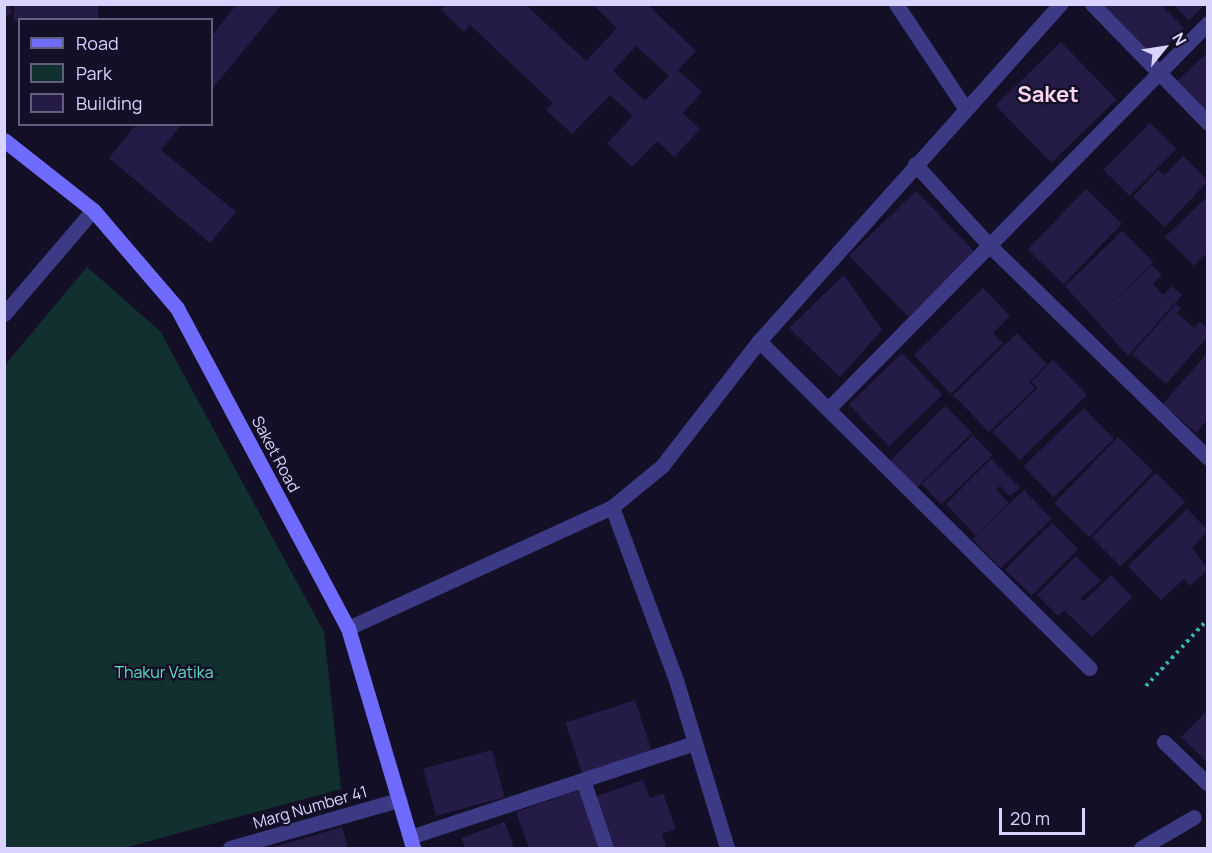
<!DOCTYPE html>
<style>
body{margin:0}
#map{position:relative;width:1212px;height:853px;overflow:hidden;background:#130f26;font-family:Manrope,sans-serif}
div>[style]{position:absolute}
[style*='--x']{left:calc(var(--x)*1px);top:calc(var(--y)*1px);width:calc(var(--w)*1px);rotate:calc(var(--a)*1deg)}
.green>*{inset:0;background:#12302f}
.building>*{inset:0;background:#241b47;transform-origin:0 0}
.path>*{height:4px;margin-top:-2px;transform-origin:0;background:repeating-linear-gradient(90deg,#2fb8b0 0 3px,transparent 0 7.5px)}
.street>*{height:15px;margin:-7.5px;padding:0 7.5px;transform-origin:7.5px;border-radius:7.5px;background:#3d3a85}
.secondary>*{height:15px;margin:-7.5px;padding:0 7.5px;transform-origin:7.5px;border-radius:7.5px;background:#6f6bff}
span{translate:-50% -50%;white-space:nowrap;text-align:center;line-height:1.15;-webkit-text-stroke:4.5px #130f26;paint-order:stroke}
.street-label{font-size:16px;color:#d9d4ff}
.park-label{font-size:16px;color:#5fe0c0}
.district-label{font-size:22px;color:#ffd6f0;font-weight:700}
.frame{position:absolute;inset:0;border:6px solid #d9d4ff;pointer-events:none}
.legend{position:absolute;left:18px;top:18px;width:195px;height:108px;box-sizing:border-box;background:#130f26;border:2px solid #625e7d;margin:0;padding:8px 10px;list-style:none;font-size:18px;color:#d9d4ff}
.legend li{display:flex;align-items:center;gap:12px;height:30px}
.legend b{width:30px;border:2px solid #625e7d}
.north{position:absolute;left:1134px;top:18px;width:60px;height:60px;-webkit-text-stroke:4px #130f26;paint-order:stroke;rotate:60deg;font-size:16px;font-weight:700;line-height:24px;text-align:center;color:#d9d4ff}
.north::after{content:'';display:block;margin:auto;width:21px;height:27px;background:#d9d4ff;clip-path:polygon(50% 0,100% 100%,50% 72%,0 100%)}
.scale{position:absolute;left:999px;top:808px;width:86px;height:27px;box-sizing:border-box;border:3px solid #d9d4ff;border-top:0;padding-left:8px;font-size:18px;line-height:21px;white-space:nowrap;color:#d9d4ff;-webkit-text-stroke:4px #130f26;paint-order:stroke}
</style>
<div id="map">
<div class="green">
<i style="clip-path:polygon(87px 267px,160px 331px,324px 632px,341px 789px,124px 848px,5px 848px,5px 365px)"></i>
</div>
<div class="building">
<i style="clip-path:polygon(4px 4px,9px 4px,12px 14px,4px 16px)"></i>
<i style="clip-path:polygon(237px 4px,282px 4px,212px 89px,212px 35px)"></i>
<i style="clip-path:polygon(evenodd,446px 4px,525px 4px,586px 61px,617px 28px,592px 4px,647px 4px,696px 51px,678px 70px,702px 92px,683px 113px,700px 129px,674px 157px,657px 141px,632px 167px,607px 143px,633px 116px,610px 95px,572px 134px,546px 110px,553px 103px,470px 25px,464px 32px,441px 10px,446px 4px,636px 46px,669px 76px,645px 101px,613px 71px,636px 46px)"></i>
<i style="clip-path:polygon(1099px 4px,1160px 4px,1184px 28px,1153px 59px)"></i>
<i style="clip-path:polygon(1173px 4px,1205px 4px,1189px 21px)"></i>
<i style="left:14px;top:5px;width:84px;height:16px"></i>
<i style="left:1061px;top:42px;width:80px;height:91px;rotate:46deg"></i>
<i style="clip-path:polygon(1208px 52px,1208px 113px,1177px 81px)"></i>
<i style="left:1150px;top:123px;width:37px;height:66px;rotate:45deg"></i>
<i style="clip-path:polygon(137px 124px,182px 124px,161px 150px,236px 212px,210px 243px,109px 158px)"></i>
<i style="clip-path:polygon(1183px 156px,1208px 181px,1165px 227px,1133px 197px,1158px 170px,1165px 175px)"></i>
<i style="left:1086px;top:189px;width:50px;height:84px;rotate:44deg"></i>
<i style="left:916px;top:191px;width:85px;height:93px;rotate:46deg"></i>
<i style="clip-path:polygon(1208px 196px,1208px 252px,1194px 266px,1165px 237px)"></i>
<i style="clip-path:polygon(1122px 231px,1153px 262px,1109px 306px,1152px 265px,1162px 275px,1153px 284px,1163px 295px,1172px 286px,1182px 295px,1128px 356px,1065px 286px)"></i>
<i style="clip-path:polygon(844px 275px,882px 330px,840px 377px,789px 328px)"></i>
<i style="clip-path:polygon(983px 288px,1010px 316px,993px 333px,1003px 343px,951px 394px,914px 355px)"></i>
<i style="clip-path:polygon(1176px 304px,1181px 308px,1177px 313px,1194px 328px,1200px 322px,1208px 328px,1208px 336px,1166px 384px,1132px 354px)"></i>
<i style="clip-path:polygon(1017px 333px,1047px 364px,1029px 382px,1035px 388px,989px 432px,953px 395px)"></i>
<i style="clip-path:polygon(1208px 352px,1208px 419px,1196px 433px,1163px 404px)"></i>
<i style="left:902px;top:353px;width:58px;height:74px;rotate:46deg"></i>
<i style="clip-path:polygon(1053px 360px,1087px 395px,1020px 460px,992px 432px,1038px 388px,1031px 382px)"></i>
<i style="left:945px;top:406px;width:38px;height:78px;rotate:45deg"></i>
<i style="left:1084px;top:408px;width:43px;height:84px;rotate:46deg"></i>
<i style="left:973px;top:435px;width:28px;height:71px;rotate:46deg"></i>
<i style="left:1118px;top:437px;width:49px;height:92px;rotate:44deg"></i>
<i style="clip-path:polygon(991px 459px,1020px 488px,1010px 496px,1000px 486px,996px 490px,1009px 503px,976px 536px,946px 504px)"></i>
<i style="left:1156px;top:473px;width:41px;height:91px;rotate:45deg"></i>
<i style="left:1024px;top:490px;width:40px;height:71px;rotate:46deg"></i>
<i style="clip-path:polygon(1187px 509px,1208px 530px,1192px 548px,1208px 569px,1190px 586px,1184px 579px,1161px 600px,1128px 566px)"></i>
<i style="left:1052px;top:523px;width:37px;height:66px;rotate:45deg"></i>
<i style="clip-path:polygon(1076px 556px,1101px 581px,1058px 616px,1037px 595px)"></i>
<i style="clip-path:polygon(1111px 575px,1132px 597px,1092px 637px,1065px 611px,1079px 597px,1084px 601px)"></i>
<i style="left:635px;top:700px;width:54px;height:73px;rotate:72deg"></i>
<i style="clip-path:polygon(1208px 710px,1208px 763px,1181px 737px)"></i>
<i style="left:492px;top:750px;width:49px;height:71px;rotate:75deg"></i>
<i style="clip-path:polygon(643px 780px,650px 798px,663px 793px,676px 829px,662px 834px,667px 848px,612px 848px,594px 797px)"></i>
<i style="clip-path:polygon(579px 790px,600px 848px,529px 848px,516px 812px)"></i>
<i style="clip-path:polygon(505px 822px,514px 848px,465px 848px,461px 838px)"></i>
<i style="clip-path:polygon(342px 827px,348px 848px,270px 848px)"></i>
</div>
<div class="path">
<i style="--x:1146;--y:686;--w:91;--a:-47.2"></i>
</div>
<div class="street">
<i style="--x:896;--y:4;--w:125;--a:56.4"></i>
<i style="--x:1092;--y:4;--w:166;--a:45.7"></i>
<i style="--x:915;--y:164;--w:110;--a:47.6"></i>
<i style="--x:989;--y:245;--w:305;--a:44.2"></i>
<i style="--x:4;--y:314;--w:137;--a:-49.4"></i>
<i style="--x:759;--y:341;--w:465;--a:44.7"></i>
<i style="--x:828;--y:409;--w:542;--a:-45.45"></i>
<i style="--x:612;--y:507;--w:184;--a:69.7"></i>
<i style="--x:676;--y:680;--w:176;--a:73.1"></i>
<i style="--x:348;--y:628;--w:290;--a:-24.6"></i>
<i style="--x:612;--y:507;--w:65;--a:-39.4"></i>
<i style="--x:662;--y:466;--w:158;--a:-52.2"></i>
<i style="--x:759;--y:341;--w:452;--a:-48.2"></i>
<i style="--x:1164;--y:742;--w:61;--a:43.7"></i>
<i style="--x:583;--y:780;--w:72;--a:71.3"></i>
<i style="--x:410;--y:837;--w:300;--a:-18.3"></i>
<i style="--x:230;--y:848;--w:176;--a:-15.9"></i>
<i style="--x:1141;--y:848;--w:61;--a:-30.3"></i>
</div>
<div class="secondary">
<i style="--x:4;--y:140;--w:113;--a:38.2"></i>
<i style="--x:93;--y:210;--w:129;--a:49.4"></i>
<i style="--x:177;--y:308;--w:363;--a:61.9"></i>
<i style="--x:348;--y:628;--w:229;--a:73.5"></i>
</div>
<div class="street-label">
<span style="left:276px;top:454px;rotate:62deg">Saket Road</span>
<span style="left:310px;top:807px;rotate:-16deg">Marg Number 41</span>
</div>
<div class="park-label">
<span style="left:164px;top:672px">Thakur Vatika</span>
</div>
<div class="district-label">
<span style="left:1048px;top:95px">Saket</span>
</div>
<div class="frame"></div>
<ul class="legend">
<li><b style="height:8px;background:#6f6bff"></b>Road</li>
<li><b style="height:16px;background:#12302f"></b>Park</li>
<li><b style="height:16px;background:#241b47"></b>Building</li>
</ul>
<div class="north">N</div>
<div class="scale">20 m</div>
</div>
